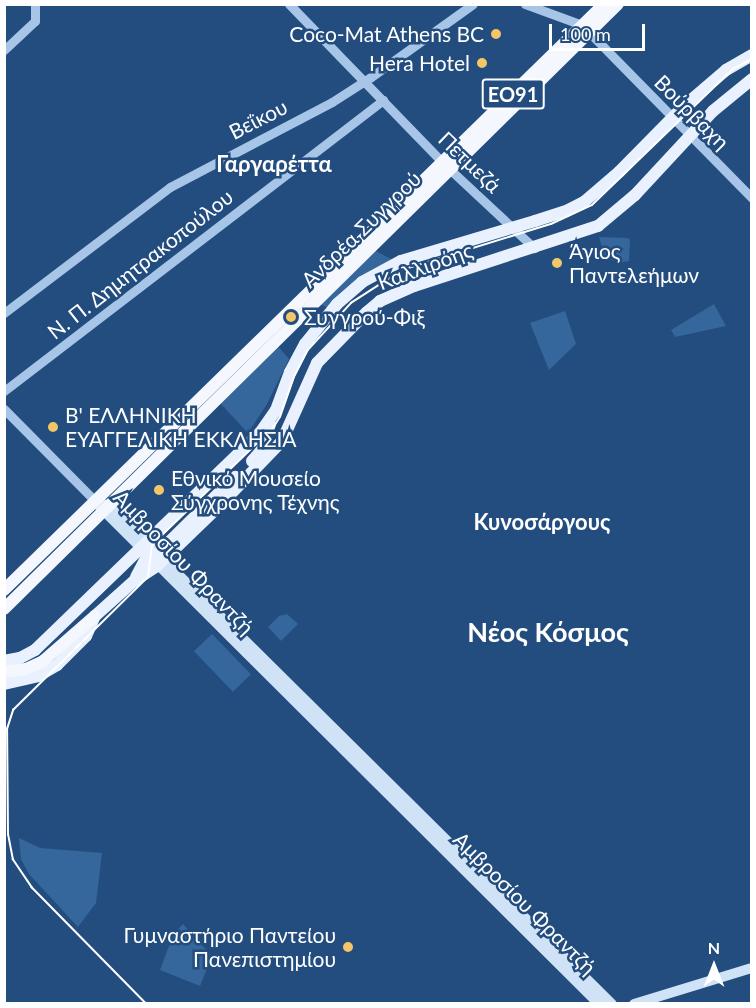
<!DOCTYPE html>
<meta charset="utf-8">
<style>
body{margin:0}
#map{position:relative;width:756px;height:1008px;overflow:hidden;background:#224d7e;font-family:Lato,sans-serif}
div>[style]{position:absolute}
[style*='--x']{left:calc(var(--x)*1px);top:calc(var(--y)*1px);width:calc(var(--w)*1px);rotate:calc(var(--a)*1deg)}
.green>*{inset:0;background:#35679c;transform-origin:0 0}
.tertiary>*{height:9px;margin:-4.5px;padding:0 4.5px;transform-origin:4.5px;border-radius:4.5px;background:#a6c5e7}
.secondary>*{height:10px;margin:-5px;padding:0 5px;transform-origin:5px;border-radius:5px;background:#d0e2f6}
.primary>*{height:12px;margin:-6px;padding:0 6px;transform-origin:6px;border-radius:6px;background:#e8f1fd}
.trunk>*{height:12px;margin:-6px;padding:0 6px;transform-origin:6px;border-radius:6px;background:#f4f8fe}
.tram>*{height:1.5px;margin:-0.75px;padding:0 0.75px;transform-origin:0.75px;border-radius:0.75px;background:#fff}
.dots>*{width:16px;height:16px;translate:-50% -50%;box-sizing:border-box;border:3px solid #224d7e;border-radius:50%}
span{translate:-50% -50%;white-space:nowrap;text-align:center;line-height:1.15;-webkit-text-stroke:5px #224d7e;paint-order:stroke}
.shield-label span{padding:2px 4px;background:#224d7e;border:2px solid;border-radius:4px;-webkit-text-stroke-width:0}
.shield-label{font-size:20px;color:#fff;font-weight:700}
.poi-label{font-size:21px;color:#fff}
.right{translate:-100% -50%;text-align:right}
.left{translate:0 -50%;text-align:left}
.street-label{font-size:21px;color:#fff}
.neighbourhood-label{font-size:22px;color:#fff;font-weight:700}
.district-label{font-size:27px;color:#fff;font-weight:700}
.frame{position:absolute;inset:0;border:6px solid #fff;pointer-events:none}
.north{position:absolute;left:684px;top:936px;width:60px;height:60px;-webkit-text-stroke:4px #224d7e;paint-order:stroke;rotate:0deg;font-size:16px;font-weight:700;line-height:24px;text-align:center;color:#fff}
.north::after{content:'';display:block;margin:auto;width:21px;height:27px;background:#fff;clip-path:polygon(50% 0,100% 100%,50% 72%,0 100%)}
.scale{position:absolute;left:549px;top:24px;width:96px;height:27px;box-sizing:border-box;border:3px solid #fff;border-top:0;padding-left:8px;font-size:18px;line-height:21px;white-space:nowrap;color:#fff;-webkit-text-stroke:4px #224d7e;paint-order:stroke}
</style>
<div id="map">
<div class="green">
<i style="clip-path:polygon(599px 237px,628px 238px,630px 240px,629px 261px,618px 263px,605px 257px)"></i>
<i style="clip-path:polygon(372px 249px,395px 261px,329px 309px,319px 303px)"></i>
<i style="clip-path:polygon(714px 304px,726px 326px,675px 337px,671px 330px)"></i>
<i style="clip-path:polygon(565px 311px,576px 344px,549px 370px,530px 323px)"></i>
<i style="clip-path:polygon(276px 344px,289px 359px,267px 404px,248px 433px,220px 403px)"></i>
<i style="clip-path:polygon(287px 614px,298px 624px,281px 641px,268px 627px,279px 616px)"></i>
<i style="left:212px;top:634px;width:56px;height:25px;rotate:46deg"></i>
<i style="clip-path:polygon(19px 838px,40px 848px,102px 853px,96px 903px,78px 927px,29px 874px,21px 859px)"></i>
<i style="clip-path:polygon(183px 924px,212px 956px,200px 986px,160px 970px,173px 935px)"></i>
</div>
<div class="tertiary">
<i style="--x:289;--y:4;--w:221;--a:45.9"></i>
<i style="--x:443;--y:163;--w:125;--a:43"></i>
<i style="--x:525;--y:4;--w:61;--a:20.2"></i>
<i style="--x:582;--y:25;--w:243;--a:45.5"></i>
<i style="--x:4;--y:50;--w:42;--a:-43.1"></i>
<i style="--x:35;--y:21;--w:17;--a:-90"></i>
<i style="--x:4;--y:313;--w:208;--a:-37.2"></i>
<i style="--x:170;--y:187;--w:183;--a:-27.7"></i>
<i style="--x:332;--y:102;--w:46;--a:-32.7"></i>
<i style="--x:371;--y:77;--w:125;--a:-35.6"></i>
<i style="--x:4;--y:391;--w:478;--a:-37.5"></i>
<i style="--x:4;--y:409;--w:129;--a:45.3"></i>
</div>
<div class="secondary">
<i style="--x:101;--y:503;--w:10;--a:24"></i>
<i style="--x:110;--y:507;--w:706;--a:44.71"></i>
<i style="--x:99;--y:506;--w:706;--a:44.89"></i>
<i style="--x:634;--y:1004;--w:123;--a:-17"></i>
</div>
<div class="primary">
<i style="--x:252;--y:461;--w:15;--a:-48"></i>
<i style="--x:262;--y:450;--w:27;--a:-73"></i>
<i style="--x:157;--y:566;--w:12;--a:-90"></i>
<i style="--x:157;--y:554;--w:110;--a:-44.6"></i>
<i style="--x:136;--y:577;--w:27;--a:-62"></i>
<i style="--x:149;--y:553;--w:8;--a:-104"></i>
<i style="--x:4;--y:661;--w:16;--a:-11"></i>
<i style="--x:20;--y:658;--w:17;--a:-28"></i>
<i style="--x:35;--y:650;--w:313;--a:-44"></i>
<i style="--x:260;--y:433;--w:28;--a:-55"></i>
<i style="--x:276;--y:410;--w:40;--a:-69.8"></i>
<i style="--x:290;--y:372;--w:32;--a:-62"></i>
<i style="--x:305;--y:344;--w:51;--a:-51.3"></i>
<i style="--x:337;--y:304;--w:33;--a:-41"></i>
<i style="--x:362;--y:282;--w:44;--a:-28.3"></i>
<i style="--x:401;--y:261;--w:140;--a:-16.6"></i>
<i style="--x:535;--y:221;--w:35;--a:-18"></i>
<i style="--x:568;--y:210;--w:18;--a:-27"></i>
<i style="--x:584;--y:202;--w:46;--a:-40.6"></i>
<i style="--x:619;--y:172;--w:93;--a:-45.4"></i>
<i style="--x:684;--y:106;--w:55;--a:-40.6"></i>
<i style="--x:726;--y:70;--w:30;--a:-30"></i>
<i style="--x:4;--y:684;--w:35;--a:-13"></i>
<i style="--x:38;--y:676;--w:22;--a:-30"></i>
<i style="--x:57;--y:665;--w:41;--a:-45"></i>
<i style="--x:86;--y:636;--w:22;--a:-66"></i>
<i style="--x:95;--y:616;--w:52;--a:-41.9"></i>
<i style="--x:134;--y:581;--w:27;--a:-33"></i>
<i style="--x:157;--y:566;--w:81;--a:-44"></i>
<i style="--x:215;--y:510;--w:96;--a:-45.8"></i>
<i style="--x:282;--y:441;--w:85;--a:-65.8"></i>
<i style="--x:317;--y:363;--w:71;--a:-45.6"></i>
<i style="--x:367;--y:312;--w:17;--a:-40"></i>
<i style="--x:380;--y:301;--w:37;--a:-24"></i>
<i style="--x:414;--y:286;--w:194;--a:-18.1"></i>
<i style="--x:598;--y:226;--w:48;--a:-40"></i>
<i style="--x:635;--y:195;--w:115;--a:-47.1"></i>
<i style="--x:713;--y:111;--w:50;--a:-39.4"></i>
</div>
<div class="trunk">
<i style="--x:4;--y:590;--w:839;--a:-44.32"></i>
<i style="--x:4;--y:609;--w:862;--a:-44.58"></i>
<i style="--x:4;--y:672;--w:22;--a:-8"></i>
<i style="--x:26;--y:669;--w:17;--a:-24"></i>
<i style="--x:42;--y:662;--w:70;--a:-41"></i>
</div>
<div class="tram">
<i style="--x:146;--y:1004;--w:163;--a:-134.5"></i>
<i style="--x:32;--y:888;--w:34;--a:-124"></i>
<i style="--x:13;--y:860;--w:25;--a:-101"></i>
<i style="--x:8;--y:835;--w:106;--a:-90.5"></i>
<i style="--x:7;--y:729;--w:20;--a:-72"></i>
<i style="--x:13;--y:710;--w:190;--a:-44.6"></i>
<i style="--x:148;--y:577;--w:31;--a:-83"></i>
<i style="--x:152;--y:546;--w:9;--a:-49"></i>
<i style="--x:158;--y:539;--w:160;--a:-44"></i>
<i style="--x:273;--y:428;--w:13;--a:-58"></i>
<i style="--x:280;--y:417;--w:42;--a:-70.7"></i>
<i style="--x:294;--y:377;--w:30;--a:-63"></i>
<i style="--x:308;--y:350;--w:64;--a:-47.5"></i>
<i style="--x:351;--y:303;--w:61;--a:-32.9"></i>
<i style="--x:402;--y:270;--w:156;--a:-17.2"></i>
<i style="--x:551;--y:224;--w:45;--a:-24.9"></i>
<i style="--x:592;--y:205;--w:196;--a:-44"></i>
<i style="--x:733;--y:69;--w:21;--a:-28"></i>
</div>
<div class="dots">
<i style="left:496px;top:34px;background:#f3c668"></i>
<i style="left:482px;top:63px;background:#f3c668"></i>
<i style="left:557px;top:263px;background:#f3c668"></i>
<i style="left:291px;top:317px;background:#f3c668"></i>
<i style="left:53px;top:427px;background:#f3c668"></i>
<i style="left:159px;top:490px;background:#f3c668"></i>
<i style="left:348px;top:947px;background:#f3c668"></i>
</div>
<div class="shield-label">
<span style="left:513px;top:94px">ΕΟ91</span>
</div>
<div class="poi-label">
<span class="right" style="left:484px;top:34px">Coco-Mat Athens BC</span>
<span class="right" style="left:470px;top:63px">Hera Hotel</span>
<span class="left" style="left:569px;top:263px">Άγιος<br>Παντελεήμων</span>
<span class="left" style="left:304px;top:317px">Συγγρού-Φιξ</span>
<span class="left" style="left:65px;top:427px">Β' ΕΛΛΗΝΙΚΗ<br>ΕΥΑΓΓΕΛΙΚΗ ΕΚΚΛΗΣΙΑ</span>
<span class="left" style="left:171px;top:490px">Εθνικό Μουσείο<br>Σύγχρονης Τέχνης</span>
<span class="right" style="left:336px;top:947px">Γυμναστήριο Παντείου<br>Πανεπιστημίου</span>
</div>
<div class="street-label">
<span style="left:692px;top:112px;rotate:45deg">Βούρβαχη</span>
<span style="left:258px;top:119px;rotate:-27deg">Βεΐκου</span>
<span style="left:470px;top:162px;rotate:44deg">Πετμεζά</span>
<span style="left:361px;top:229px;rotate:-44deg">Ανδρέα Συγγρού</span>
<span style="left:140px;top:264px;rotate:-38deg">Ν. Π. Δημητρακοπούλου</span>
<span style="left:425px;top:266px;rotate:-20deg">Καλλιρόης</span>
<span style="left:184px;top:562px;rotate:46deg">Αμβροσίου Φραντζή</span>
<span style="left:525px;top:903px;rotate:45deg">Αμβροσίου Φραντζή</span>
</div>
<div class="neighbourhood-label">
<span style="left:274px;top:164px">Γαργαρέττα</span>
<span style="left:542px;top:522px">Κυνοσάργους</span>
</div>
<div class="district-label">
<span style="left:548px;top:632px">Νέος Κόσμος</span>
</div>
<div class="frame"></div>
<div class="north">N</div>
<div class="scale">100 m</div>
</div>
